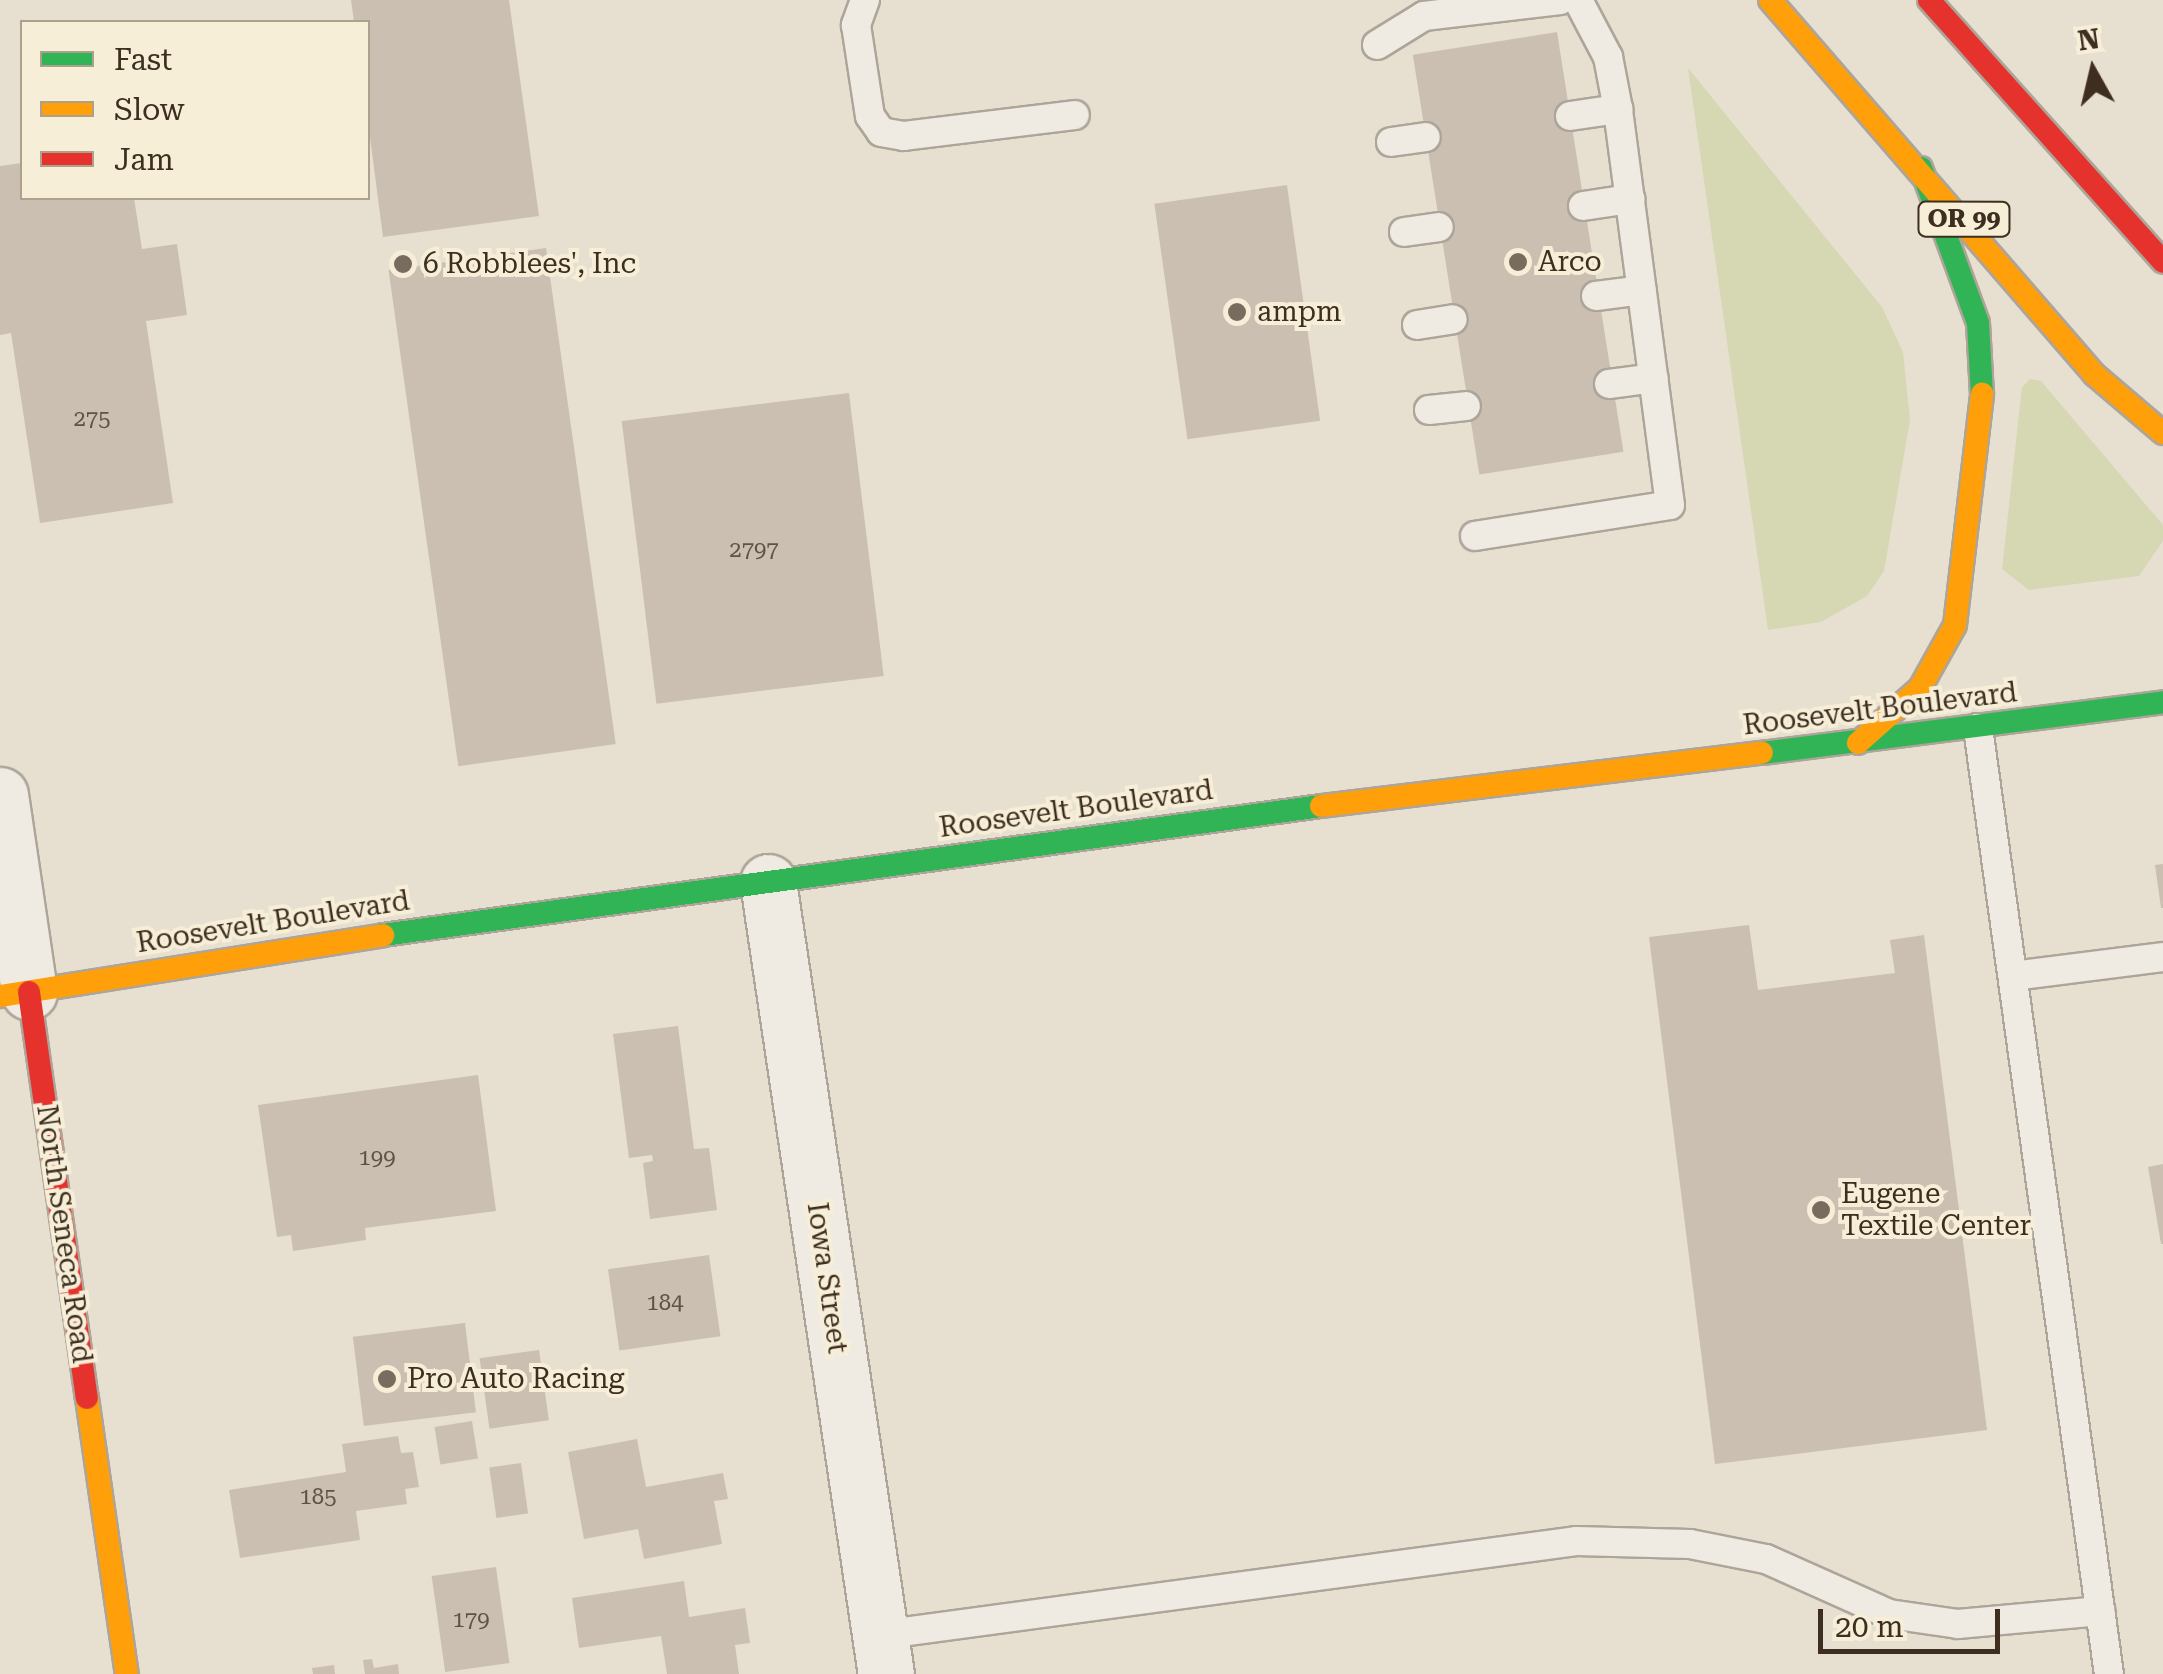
<!DOCTYPE html>
<style>
body{margin:0}
#map{position:relative;width:2163px;height:1674px;overflow:hidden;background:#e7e0d1;font-family:"Roboto Serif",serif}
div>[style]{position:absolute}
[style*='--x']{left:calc(var(--x)*1px);top:calc(var(--y)*1px);width:calc(var(--w)*1px);rotate:calc(var(--a)*1deg)}
.green>*{inset:0;background:#d6d7b3}
.building>*{inset:0;background:#cbbfb2;transform-origin:0 0}
.roads{filter:drop-shadow(2px 0 #ada599) drop-shadow(-2px 0 #ada599) drop-shadow(0 2px #ada599) drop-shadow(0 -2px #ada599)}
.lane>*{height:28px;margin:-14px;padding:0 14px;transform-origin:14px;border-radius:14px;background:#efebe3}
.street>*{height:55px;margin:-27.5px;padding:0 27.5px;transform-origin:27.5px;border-radius:27.5px;background:#efebe3}
.fast>*{height:22px;margin:-11px;padding:0 11px;transform-origin:11px;border-radius:11px;background:#30b455}
.slow>*{height:22px;margin:-11px;padding:0 11px;transform-origin:11px;border-radius:11px;background:#ff9f0a}
.jam>*{height:22px;margin:-11px;padding:0 11px;transform-origin:11px;border-radius:11px;background:#e5322d}
.dots>*{width:28px;height:28px;translate:-50% -50%;box-sizing:border-box;border:5px solid #f7eed8;border-radius:50%}
span{translate:-50% -50%;white-space:nowrap;text-align:center;line-height:1.15;-webkit-text-stroke:8px #f7eed8;paint-order:stroke}
.number-label{font-size:22px;color:#605244}
.number-label span{-webkit-text-stroke-width:0}
.shield-label span{padding:2px 8px;background:#f7eed8;border:2px solid;border-radius:8px;-webkit-text-stroke-width:0}
.shield-label{font-size:25px;color:#3d2e20;font-weight:700}
.poi-label{font-size:28px;color:#3d2e20}
.left{translate:0 -50%;text-align:left}
.street-label{font-size:28px;color:#3d2e20}
.legend{position:absolute;left:20px;top:20px;width:350px;height:180px;box-sizing:border-box;background:#f7eed8;border:2px solid #ada18e;margin:0;padding:12px 18px;list-style:none;font-size:30px;color:#3d2e20}
.legend li{display:flex;align-items:center;gap:20px;height:50px}
.legend b{width:50px;border:2px solid #ada18e}
.north{position:absolute;left:2043px;top:20px;width:100px;height:100px;-webkit-text-stroke:8px #f7eed8;paint-order:stroke;rotate:352deg;font-size:28px;font-weight:700;line-height:40px;text-align:center;color:#3d2e20}
.north::after{content:'';display:block;margin:auto;width:35px;height:45px;background:#3d2e20;clip-path:polygon(50% 0,100% 100%,50% 72%,0 100%)}
.scale{position:absolute;left:1818px;top:1609px;width:182px;height:45px;box-sizing:border-box;border:5px solid #3d2e20;border-top:0;padding-left:12px;font-size:30px;line-height:35px;white-space:nowrap;color:#3d2e20;-webkit-text-stroke:8px #f7eed8;paint-order:stroke}
</style>
<div id="map">
<div class="green">
<i style="clip-path:polygon(1688px 68px,1882px 307px,1903px 352px,1910px 420px,1884px 571px,1867px 596px,1821px 622px,1768px 630px)"></i>
<i style="clip-path:polygon(2030px 379px,2041px 381px,2163px 525px,2163px 541px,2139px 576px,2029px 590px,2002px 569px,2022px 387px)"></i>
</div>
<div class="building">
<i style="clip-path:polygon(351px 0,509px 0,539px 216px,383px 237px,368px 122px,368px 22px,354px 22px)"></i>
<i style="left:1557px;top:32px;width:425px;height:146px;rotate:81deg"></i>
<i style="clip-path:polygon(22px 163px,22px 198px,134px 198px,142px 249px,177px 244px,187px 315px,146px 321px,173px 503px,40px 523px,11px 333px,0 335px,0 166px)"></i>
<i style="left:1287px;top:185px;width:238px;height:134px;rotate:82deg"></i>
<i style="left:546px;top:248px;width:501px;height:159px;rotate:82deg"></i>
<i style="left:849px;top:393px;width:285px;height:229px;rotate:83deg"></i>
<i style="clip-path:polygon(2163px 864px,2163px 908px,2161px 908px,2155px 865px)"></i>
<i style="clip-path:polygon(1749px 925px,1758px 990px,1895px 973px,1890px 940px,1924px 935px,1987px 1430px,1715px 1464px,1649px 937px)"></i>
<i style="clip-path:polygon(678px 1026px,694px 1149px,709px 1148px,717px 1210px,650px 1219px,643px 1163px,653px 1161px,652px 1155px,629px 1158px,613px 1034px)"></i>
<i style="clip-path:polygon(478px 1075px,496px 1211px,365px 1228px,366px 1240px,293px 1251px,291px 1235px,277px 1237px,258px 1105px)"></i>
<i style="clip-path:polygon(2163px 1164px,2163px 1244px,2161px 1244px,2148px 1167px)"></i>
<i style="left:709px;top:1255px;width:82px;height:102px;rotate:82deg"></i>
<i style="left:465px;top:1323px;width:90px;height:113px;rotate:83deg"></i>
<i style="left:539px;top:1350px;width:71px;height:60px;rotate:82deg"></i>
<i style="left:472px;top:1421px;width:38px;height:38px;rotate:81deg"></i>
<i style="clip-path:polygon(398px 1436px,401px 1453px,413px 1452px,419px 1487px,405px 1489px,407px 1504px,356px 1511px,360px 1540px,240px 1558px,229px 1490px,346px 1472px,342px 1444px)"></i>
<i style="clip-path:polygon(637px 1439px,646px 1487px,723px 1473px,728px 1499px,714px 1501px,722px 1544px,644px 1559px,638px 1529px,584px 1539px,568px 1452px)"></i>
<i style="left:521px;top:1463px;width:51px;height:32px;rotate:82deg"></i>
<i style="left:496px;top:1567px;width:97px;height:65px;rotate:82deg"></i>
<i style="clip-path:polygon(684px 1581px,689px 1617px,745px 1608px,750px 1643px,735px 1645px,739px 1674px,667px 1674px,661px 1636px,579px 1648px,572px 1598px)"></i>
<i style="clip-path:polygon(372px 1659px,374px 1668px,398px 1664px,399px 1674px,365px 1674px,363px 1660px)"></i>
<i style="clip-path:polygon(334px 1665px,335px 1674px,313px 1674px,312px 1668px)"></i>
</div>
<div class="roads">
<div class="lane">
<i style="--x:865;--y:0;--w:27;--a:110"></i>
<i style="--x:856;--y:25;--w:92;--a:81.3"></i>
<i style="--x:870;--y:116;--w:19;--a:55"></i>
<i style="--x:881;--y:132;--w:23;--a:10"></i>
<i style="--x:904;--y:136;--w:172;--a:-7"></i>
<i style="--x:1377;--y:45;--w:55;--a:-31.7"></i>
<i style="--x:1424;--y:16;--w:137;--a:-6.7"></i>
<i style="--x:1570;--y:116;--w:49;--a:-8.3"></i>
<i style="--x:1391;--y:142;--w:35;--a:-8"></i>
<i style="--x:1583;--y:206;--w:48;--a:-8.5"></i>
<i style="--x:1404;--y:232;--w:35;--a:-8"></i>
<i style="--x:1596;--y:296;--w:46;--a:-7.4"></i>
<i style="--x:1417;--y:325;--w:36;--a:-9"></i>
<i style="--x:1609;--y:384;--w:45;--a:-7.6"></i>
<i style="--x:1429;--y:410;--w:37;--a:-6"></i>
<i style="--x:1475;--y:536;--w:197;--a:-9"></i>
<i style="--x:1670;--y:505;--w:399;--a:-97.5"></i>
<i style="--x:1618;--y:109;--w:53;--a:-100.9"></i>
<i style="--x:1608;--y:57;--w:64;--a:-117.8"></i>
<i style="--x:1978;--y:728;--w:955;--a:82.12"></i>
<i style="--x:2013;--y:976;--w:151;--a:-7.2"></i>
<i style="--x:880;--y:1635;--w:702;--a:-7.69"></i>
<i style="--x:1576;--y:1541;--w:114;--a:1.5"></i>
<i style="--x:1690;--y:1544;--w:77;--a:11.2"></i>
<i style="--x:1766;--y:1559;--w:135;--a:24.1"></i>
<i style="--x:1889;--y:1614;--w:70;--a:8.2"></i>
<i style="--x:1958;--y:1624;--w:143;--a:-5.2"></i>
</div>
<div class="street">
<i style="--x:0;--y:795;--w:199;--a:81.6"></i>
<i style="--x:768;--y:882;--w:801;--a:81.53"></i>
</div>
<div class="fast">
<i style="--x:1921;--y:168;--w:165;--a:69.8"></i>
<i style="--x:1978;--y:323;--w:71;--a:86.8"></i>
<i style="--x:1762;--y:753;--w:404;--a:-7.2"></i>
<i style="--x:383;--y:935;--w:947;--a:-7.83"></i>
</div>
<div class="slow">
<i style="--x:1770;--y:0;--w:496;--a:49.1"></i>
<i style="--x:2095;--y:375;--w:89;--a:40.5"></i>
<i style="--x:1858;--y:743;--w:83;--a:-41.6"></i>
<i style="--x:1920;--y:688;--w:72;--a:-60.9"></i>
<i style="--x:1955;--y:625;--w:233;--a:-83.3"></i>
<i style="--x:1321;--y:806;--w:444;--a:-6.9"></i>
<i style="--x:0;--y:996;--w:388;--a:-9"></i>
<i style="--x:87;--y:1398;--w:279;--a:81.8"></i>
</div>
<div class="jam">
<i style="--x:1929;--y:0;--w:351;--a:48.2"></i>
<i style="--x:29;--y:992;--w:410;--a:81.9"></i>
</div>
</div>
<div class="dots">
<i style="left:1518px;top:262px;background:#786c5e"></i>
<i style="left:403px;top:264px;background:#786c5e"></i>
<i style="left:1237px;top:312px;background:#786c5e"></i>
<i style="left:1821px;top:1210px;background:#786c5e"></i>
<i style="left:387px;top:1379px;background:#786c5e"></i>
</div>
<div class="number-label">
<span style="left:92px;top:419px">275</span>
<span style="left:754px;top:550px">2797</span>
<span style="left:377px;top:1158px">199</span>
<span style="left:665px;top:1303px">184</span>
<span style="left:318px;top:1497px">185</span>
<span style="left:471px;top:1620px">179</span>
</div>
<div class="shield-label">
<span style="left:1964px;top:219px">OR 99</span>
</div>
<div class="poi-label">
<span class="left" style="left:1538px;top:262px">Arco</span>
<span class="left" style="left:423px;top:264px">6 Robblees', Inc</span>
<span class="left" style="left:1257px;top:312px">ampm</span>
<span class="left" style="left:1841px;top:1210px">Eugene<br>Textile Center</span>
<span class="left" style="left:407px;top:1379px">Pro Auto Racing</span>
</div>
<div class="street-label">
<span style="left:1880px;top:709px;rotate:-7deg">Roosevelt Boulevard</span>
<span style="left:1076px;top:809px;rotate:-8deg">Roosevelt Boulevard</span>
<span style="left:273px;top:922px;rotate:-9deg">Roosevelt Boulevard</span>
<span style="left:64px;top:1234px;rotate:82deg">North Seneca Road</span>
<span style="left:827px;top:1278px;rotate:82deg">Iowa Street</span>
</div>
<ul class="legend">
<li><b style="height:12px;background:#30b455"></b>Fast</li>
<li><b style="height:12px;background:#ff9f0a"></b>Slow</li>
<li><b style="height:12px;background:#e5322d"></b>Jam</li>
</ul>
<div class="north">N</div>
<div class="scale">20 m</div>
</div>
